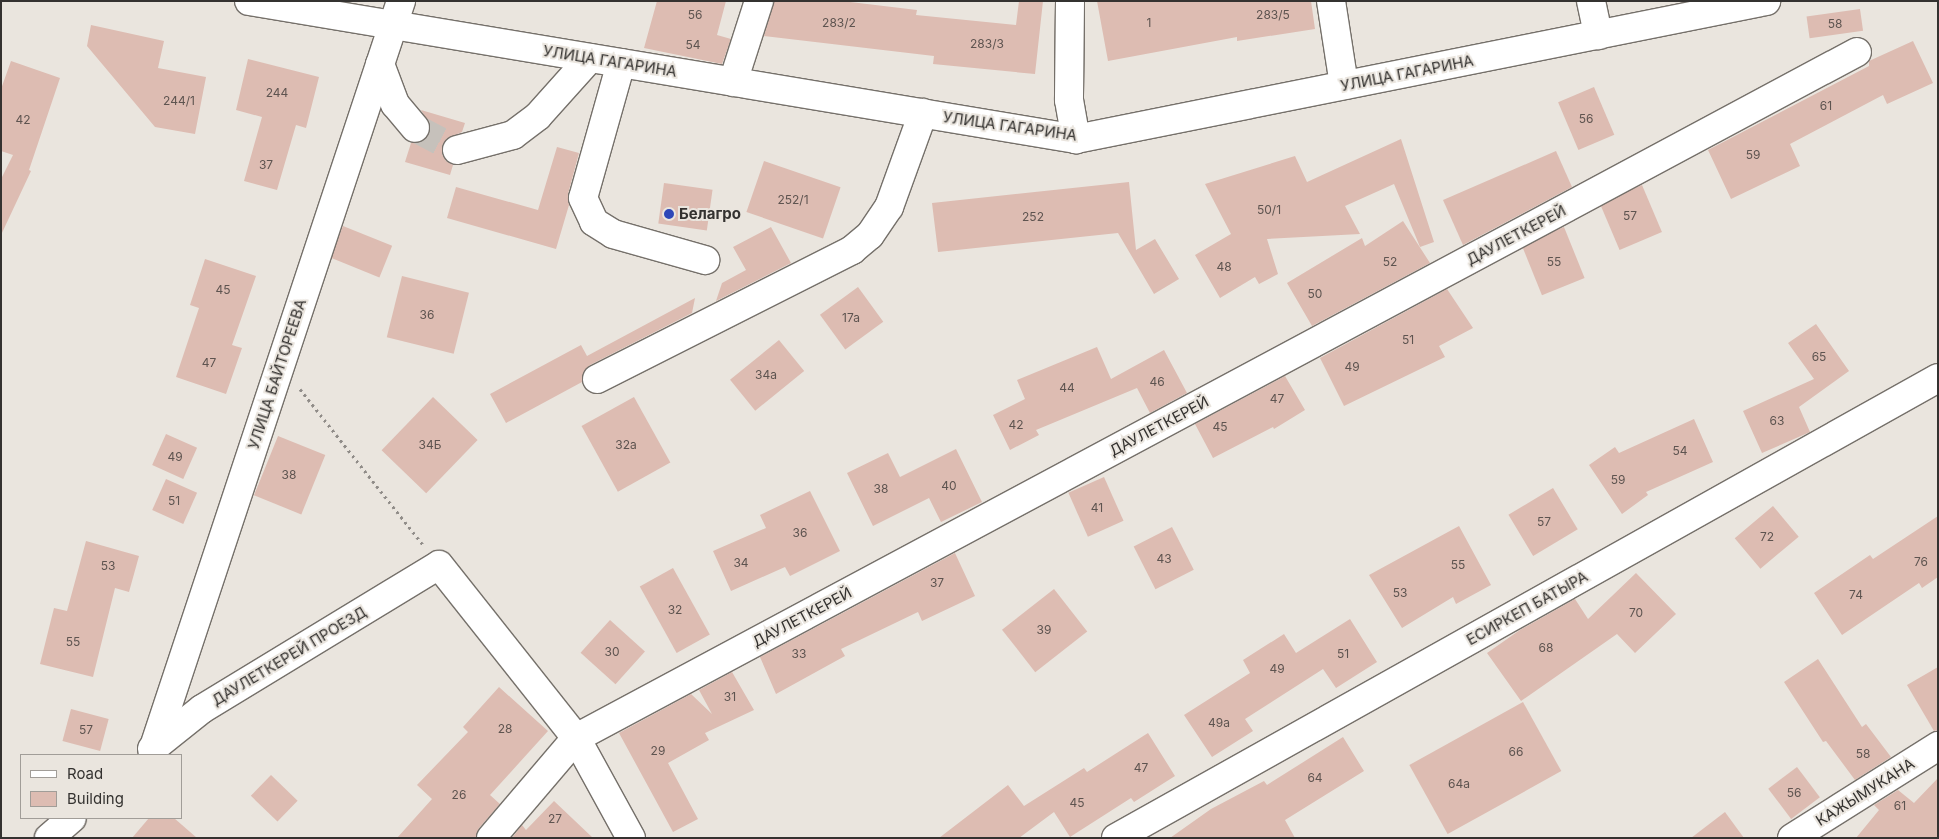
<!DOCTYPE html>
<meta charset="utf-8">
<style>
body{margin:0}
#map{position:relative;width:1939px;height:839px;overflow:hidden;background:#eae5de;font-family:Inter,sans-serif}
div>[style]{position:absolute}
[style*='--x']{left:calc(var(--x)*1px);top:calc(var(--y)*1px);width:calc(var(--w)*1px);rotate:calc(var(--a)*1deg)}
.building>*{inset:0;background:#ddbcb2;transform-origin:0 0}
.minor-tunnel>*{height:28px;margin-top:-14px;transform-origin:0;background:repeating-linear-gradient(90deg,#c6c1bb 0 28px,transparent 0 42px)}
.path>*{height:3px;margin-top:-1.5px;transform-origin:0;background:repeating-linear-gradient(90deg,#908c88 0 2.5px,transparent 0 6.5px)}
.roads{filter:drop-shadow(1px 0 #75706a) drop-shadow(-1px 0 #75706a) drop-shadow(0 1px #75706a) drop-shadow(0 -1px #75706a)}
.minor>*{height:28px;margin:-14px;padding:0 14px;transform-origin:14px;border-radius:14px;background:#fff}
.major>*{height:28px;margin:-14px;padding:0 14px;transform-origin:14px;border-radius:14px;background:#fff}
.dots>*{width:14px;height:14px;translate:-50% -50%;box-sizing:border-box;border:2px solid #eae5de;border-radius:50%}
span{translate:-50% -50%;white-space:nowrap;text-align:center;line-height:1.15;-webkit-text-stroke:4px #eae5de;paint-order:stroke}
.number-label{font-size:12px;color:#5e5450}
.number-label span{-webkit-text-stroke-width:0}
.street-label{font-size:15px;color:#343230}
.poi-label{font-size:15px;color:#343230;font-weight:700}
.left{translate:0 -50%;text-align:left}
.frame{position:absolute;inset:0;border:2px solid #343230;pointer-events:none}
.legend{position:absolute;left:20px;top:754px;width:162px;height:65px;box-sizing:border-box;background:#eae5de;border:1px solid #a19d98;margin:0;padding:6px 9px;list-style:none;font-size:15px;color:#343230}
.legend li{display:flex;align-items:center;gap:10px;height:25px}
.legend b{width:25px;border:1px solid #a19d98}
</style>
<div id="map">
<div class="building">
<i style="clip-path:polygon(657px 1px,726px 1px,717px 35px,731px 39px,722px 64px,644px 48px)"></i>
<i style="clip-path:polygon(774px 1px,842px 1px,917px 10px,916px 15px,1016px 25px,1019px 1px,1043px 1px,1035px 74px,933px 64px,934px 56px,764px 36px)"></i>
<i style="clip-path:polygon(1097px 1px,1311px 1px,1315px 29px,1237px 41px,1237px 37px,1108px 61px)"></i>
<i style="left:1860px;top:9px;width:22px;height:54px;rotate:82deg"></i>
<i style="clip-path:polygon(91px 25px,164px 41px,158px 68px,206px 77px,195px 134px,155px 127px,87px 46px)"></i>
<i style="clip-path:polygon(1913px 41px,1933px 83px,1887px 104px,1883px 95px,1790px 144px,1800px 166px,1731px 199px,1708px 150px,1869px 66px,1869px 61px)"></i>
<i style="clip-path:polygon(248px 59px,319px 77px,306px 128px,296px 125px,277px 190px,244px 181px,262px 117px,236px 110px)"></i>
<i style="clip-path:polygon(11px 61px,60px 78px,29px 170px,31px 171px,1px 235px,1px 179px,13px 155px,1px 151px,1px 89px)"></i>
<i style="left:1594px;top:87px;width:52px;height:39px;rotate:67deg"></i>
<i style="clip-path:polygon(421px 110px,465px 123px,462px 132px,446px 139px,442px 146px,442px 154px,446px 161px,453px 165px,450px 175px,405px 162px,411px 143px,418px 143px,425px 140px,430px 133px,430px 125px)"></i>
<i style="clip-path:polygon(1401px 139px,1434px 242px,1420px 247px,1394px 184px,1345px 206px,1360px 234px,1267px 239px,1278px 274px,1259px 284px,1255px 277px,1220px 298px,1195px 255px,1231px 234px,1205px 184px,1295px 156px,1307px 182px)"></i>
<i style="clip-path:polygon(557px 147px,579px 153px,568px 194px,569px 205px,556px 249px,447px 218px,456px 187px,538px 210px)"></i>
<i style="clip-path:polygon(1556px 151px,1572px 187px,1463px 245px,1443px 200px)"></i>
<i style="left:764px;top:161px;width:81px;height:54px;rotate:19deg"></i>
<i style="clip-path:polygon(1129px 182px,1136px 250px,1155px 239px,1179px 279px,1154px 294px,1118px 233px,938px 252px,932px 203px)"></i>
<i style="left:664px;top:183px;width:49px;height:41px;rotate:8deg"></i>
<i style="left:1642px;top:185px;width:51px;height:46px;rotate:67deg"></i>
<i style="clip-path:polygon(1403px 221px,1430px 263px,1312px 326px,1287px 283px,1362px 238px,1365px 246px)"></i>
<i style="left:343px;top:226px;width:53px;height:34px;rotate:22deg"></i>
<i style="clip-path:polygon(771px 227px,791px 263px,716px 301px,722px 283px,746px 270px,733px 247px)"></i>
<i style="left:1564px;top:227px;width:55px;height:46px;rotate:68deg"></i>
<i style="clip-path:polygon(205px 259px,256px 276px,232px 345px,242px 348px,226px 394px,176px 377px,199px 308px,190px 305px)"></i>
<i style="left:402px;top:276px;width:69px;height:63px;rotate:14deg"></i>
<i style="left:858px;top:287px;width:43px;height:47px;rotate:54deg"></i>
<i style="clip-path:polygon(1447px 289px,1473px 328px,1439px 346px,1445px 357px,1344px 406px,1320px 358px)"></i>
<i style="clip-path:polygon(695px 298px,692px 313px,590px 365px,584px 371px,582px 382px,506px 423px,490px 394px,581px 345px,587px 356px)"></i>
<i style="clip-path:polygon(1816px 324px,1849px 371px,1799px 407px,1810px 432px,1762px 453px,1743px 411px,1814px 379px,1788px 343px)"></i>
<i style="left:779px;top:340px;width:40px;height:63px;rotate:51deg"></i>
<i style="clip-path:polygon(1097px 347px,1111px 379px,1164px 350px,1187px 393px,1150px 413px,1137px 388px,1036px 430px,1039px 435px,1010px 450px,993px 415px,1025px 399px,1017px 380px)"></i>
<i style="clip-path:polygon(1285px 376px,1305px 410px,1274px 429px,1273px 427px,1213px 458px,1195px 424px)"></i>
<i style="left:433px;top:397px;width:62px;height:74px;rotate:44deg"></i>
<i style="left:634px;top:397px;width:75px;height:60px;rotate:61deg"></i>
<i style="clip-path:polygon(1694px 419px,1713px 462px,1646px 492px,1648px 495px,1622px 514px,1589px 465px,1615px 447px,1619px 453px)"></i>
<i style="left:166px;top:434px;width:34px;height:34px;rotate:24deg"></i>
<i style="left:278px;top:436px;width:51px;height:64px;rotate:22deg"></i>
<i style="clip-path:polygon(956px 449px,982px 502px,941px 522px,929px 498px,873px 526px,847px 473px,888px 453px,900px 477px)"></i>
<i style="left:1104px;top:477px;width:48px;height:39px;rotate:66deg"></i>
<i style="left:166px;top:479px;width:34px;height:34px;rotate:24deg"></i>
<i style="left:1553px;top:488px;width:48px;height:52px;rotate:59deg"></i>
<i style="clip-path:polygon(810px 491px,840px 551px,790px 576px,785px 567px,731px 591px,713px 551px,766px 528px,760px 515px)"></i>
<i style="left:1773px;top:506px;width:40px;height:50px;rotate:50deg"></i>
<i style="clip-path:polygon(1938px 516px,1938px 577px,1922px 588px,1919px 583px,1842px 635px,1814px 593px,1870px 555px,1873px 559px)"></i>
<i style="clip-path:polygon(1459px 526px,1491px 585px,1456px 604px,1453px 597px,1402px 628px,1369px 575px)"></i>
<i style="left:1172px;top:527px;width:48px;height:43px;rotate:63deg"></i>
<i style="clip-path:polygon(86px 541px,139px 556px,129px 592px,115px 588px,93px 677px,40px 664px,54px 608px,67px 611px)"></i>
<i style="clip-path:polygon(955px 553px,975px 596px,922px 621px,918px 612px,841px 649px,845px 656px,776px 694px,760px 657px)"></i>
<i style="left:673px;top:568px;width:76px;height:38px;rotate:61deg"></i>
<i style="clip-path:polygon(1636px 573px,1676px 614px,1635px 653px,1617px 634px,1521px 701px,1487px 653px,1520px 630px,1575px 599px,1588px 619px)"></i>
<i style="left:1054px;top:589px;width:54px;height:66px;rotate:52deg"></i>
<i style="clip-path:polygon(1350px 619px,1377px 662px,1336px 688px,1323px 669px,1245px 719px,1253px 731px,1212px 757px,1184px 715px,1250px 673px,1243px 660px,1284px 634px,1296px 653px)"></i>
<i style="left:610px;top:620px;width:47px;height:44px;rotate:42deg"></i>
<i style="clip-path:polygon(1818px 659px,1862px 727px,1866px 724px,1891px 757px,1855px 780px,1826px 741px,1823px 742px,1784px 682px)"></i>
<i style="clip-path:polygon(1938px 667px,1938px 730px,1934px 731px,1907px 685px)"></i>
<i style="clip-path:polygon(732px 672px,754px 710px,705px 733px,709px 740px,668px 763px,698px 819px,673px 832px,619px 733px,691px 694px,712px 714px,699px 690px)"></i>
<i style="clip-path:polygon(499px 687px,548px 731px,490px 795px,500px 804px,479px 828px,476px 838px,397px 838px,432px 799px,417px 785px,468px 732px,463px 727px)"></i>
<i style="left:1523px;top:702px;width:79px;height:130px;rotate:61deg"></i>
<i style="left:71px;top:709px;width:39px;height:33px;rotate:15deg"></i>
<i style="clip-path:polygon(1148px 733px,1175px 776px,1134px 802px,1131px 798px,1070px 837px,1054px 812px,1019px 838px,939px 838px,1008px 785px,1024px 806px,1084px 768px,1087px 772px)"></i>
<i style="clip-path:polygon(1343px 737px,1364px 771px,1285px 820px,1295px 838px,1170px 838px,1211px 809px,1264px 781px,1267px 785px)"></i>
<i style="left:1797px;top:767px;width:38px;height:36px;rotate:53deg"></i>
<i style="left:271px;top:775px;width:37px;height:29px;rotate:44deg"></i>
<i style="clip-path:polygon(1938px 778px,1938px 838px,1856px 838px,1879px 810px,1874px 805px,1898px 790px,1914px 803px)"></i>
<i style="clip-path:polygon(554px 801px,593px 838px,512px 838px,522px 825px,526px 830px)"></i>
<i style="clip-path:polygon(1725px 812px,1744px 838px,1691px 838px)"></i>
<i style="clip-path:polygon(149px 818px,174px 818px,197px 838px,132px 838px)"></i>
</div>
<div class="minor-tunnel">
<i style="--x:415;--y:128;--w:47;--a:27.6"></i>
</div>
<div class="path">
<i style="--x:300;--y:389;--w:199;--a:51.7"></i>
</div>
<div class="roads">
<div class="minor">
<i style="--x:1070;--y:1;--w:99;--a:90.6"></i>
<i style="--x:1069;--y:100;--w:40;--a:80"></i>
<i style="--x:1331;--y:1;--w:85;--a:81.2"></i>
<i style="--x:1591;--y:1;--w:35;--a:78"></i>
<i style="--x:621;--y:63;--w:140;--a:105.7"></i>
<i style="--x:583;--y:198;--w:26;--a:65"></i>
<i style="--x:594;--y:222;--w:22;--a:32"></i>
<i style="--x:613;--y:234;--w:96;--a:15.8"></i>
<i style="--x:380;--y:64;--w:43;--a:69.4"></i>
<i style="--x:395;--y:104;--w:31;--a:50"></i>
<i style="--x:733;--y:82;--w:85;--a:-72.2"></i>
<i style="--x:457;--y:150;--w:58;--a:-15"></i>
<i style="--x:513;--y:135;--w:31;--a:-37"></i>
<i style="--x:538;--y:116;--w:78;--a:-48.1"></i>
<i style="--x:597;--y:379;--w:286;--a:-26.8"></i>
<i style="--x:852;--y:250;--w:23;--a:-40"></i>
<i style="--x:870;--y:235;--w:34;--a:-56"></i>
<i style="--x:889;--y:207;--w:100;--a:-70.1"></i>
<i style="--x:154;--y:747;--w:786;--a:-71.68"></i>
<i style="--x:152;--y:749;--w:64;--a:-38.7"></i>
<i style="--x:202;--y:709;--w:277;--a:-31.3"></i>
<i style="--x:439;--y:565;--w:221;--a:51.6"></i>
<i style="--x:576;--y:738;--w:114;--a:61.2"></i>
<i style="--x:49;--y:838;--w:30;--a:-41"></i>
<i style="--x:491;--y:838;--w:131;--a:-49.6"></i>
<i style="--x:576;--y:738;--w:1453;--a:-28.17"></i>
<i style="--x:1116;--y:838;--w:942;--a:-29.23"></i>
<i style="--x:1792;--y:838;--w:173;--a:-32.2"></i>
</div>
<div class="major">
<i style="--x:249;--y:1;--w:838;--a:9.47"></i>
<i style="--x:1076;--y:139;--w:704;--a:-11.31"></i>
</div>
</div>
<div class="dots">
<i style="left:669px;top:214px;background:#2e47b8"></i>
</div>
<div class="number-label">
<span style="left:695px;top:15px">56</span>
<span style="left:1273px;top:15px">283/5</span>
<span style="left:839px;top:23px">283/2</span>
<span style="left:1149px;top:23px">1</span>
<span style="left:1835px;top:24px">58</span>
<span style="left:987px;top:44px">283/3</span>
<span style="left:693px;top:45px">54</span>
<span style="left:277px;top:93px">244</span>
<span style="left:179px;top:101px">244/1</span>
<span style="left:1826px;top:106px">61</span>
<span style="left:1586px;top:119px">56</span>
<span style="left:23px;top:120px">42</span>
<span style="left:1753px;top:155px">59</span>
<span style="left:266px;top:165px">37</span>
<span style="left:793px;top:200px">252/1</span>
<span style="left:1269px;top:210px">50/1</span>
<span style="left:1630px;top:216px">57</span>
<span style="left:1033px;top:217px">252</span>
<span style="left:1390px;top:262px">52</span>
<span style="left:1554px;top:262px">55</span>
<span style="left:1224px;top:267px">48</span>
<span style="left:223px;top:290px">45</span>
<span style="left:1315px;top:294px">50</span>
<span style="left:427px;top:315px">36</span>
<span style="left:851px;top:318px">17а</span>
<span style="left:1408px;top:340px">51</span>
<span style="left:1819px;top:357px">65</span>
<span style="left:209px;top:363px">47</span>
<span style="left:1352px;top:367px">49</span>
<span style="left:766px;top:375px">34а</span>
<span style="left:1157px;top:382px">46</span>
<span style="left:1067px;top:388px">44</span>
<span style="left:1277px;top:399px">47</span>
<span style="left:1777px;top:421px">63</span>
<span style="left:1016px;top:425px">42</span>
<span style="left:1220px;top:427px">45</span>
<span style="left:430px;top:445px">34Б</span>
<span style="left:626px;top:445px">32а</span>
<span style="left:1680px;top:451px">54</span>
<span style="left:175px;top:457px">49</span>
<span style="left:289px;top:475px">38</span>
<span style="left:1618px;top:480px">59</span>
<span style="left:949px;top:486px">40</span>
<span style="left:881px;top:489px">38</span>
<span style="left:174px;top:501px">51</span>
<span style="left:1097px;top:508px">41</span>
<span style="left:1544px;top:522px">57</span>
<span style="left:800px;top:533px">36</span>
<span style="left:1767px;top:537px">72</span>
<span style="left:1164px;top:559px">43</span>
<span style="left:1921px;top:562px">76</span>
<span style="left:741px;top:563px">34</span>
<span style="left:1458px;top:565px">55</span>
<span style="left:108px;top:566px">53</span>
<span style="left:937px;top:583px">37</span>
<span style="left:1400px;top:593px">53</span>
<span style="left:1856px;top:595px">74</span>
<span style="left:675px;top:610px">32</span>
<span style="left:1636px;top:613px">70</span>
<span style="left:1044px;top:630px">39</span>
<span style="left:73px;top:642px">55</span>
<span style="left:1546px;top:648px">68</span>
<span style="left:612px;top:652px">30</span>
<span style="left:799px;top:654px">33</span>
<span style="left:1343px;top:654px">51</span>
<span style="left:1277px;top:669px">49</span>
<span style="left:730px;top:697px">31</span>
<span style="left:1219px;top:723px">49а</span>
<span style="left:505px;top:729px">28</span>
<span style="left:86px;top:730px">57</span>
<span style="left:658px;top:751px">29</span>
<span style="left:1516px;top:752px">66</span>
<span style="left:1863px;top:754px">58</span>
<span style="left:1141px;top:768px">47</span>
<span style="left:1315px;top:778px">64</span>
<span style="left:1459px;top:784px">64а</span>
<span style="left:1794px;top:793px">56</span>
<span style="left:459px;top:795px">26</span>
<span style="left:1077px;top:803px">45</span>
<span style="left:1900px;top:806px">61</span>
<span style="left:555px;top:819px">27</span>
</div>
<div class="street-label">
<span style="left:610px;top:61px;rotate:9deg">УЛИЦА ГАГАРИНА</span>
<span style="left:1407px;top:73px;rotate:-11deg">УЛИЦА ГАГАРИНА</span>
<span style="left:1010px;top:126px;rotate:8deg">УЛИЦА ГАГАРИНА</span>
<span style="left:1516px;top:235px;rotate:-28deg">ДАУЛЕТКЕРЕЙ</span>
<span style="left:277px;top:374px;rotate:-72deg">УЛИЦА БАЙТОРЕЕВА</span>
<span style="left:1159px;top:426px;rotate:-28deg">ДАУЛЕТКЕРЕЙ</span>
<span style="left:1527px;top:608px;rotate:-29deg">ЕСИРКЕП БАТЫРА</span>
<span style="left:802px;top:617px;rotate:-28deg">ДАУЛЕТКЕРЕЙ</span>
<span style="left:289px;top:656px;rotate:-31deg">ДАУЛЕТКЕРЕЙ ПРОЕЗД</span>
<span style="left:1865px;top:792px;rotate:-32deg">КАЖЫМУКАНА</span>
</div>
<div class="poi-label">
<span class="left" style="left:679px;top:214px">Белагро</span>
</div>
<div class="frame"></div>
<ul class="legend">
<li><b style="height:6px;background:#fff"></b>Road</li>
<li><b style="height:14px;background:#ddbcb2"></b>Building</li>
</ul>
</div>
